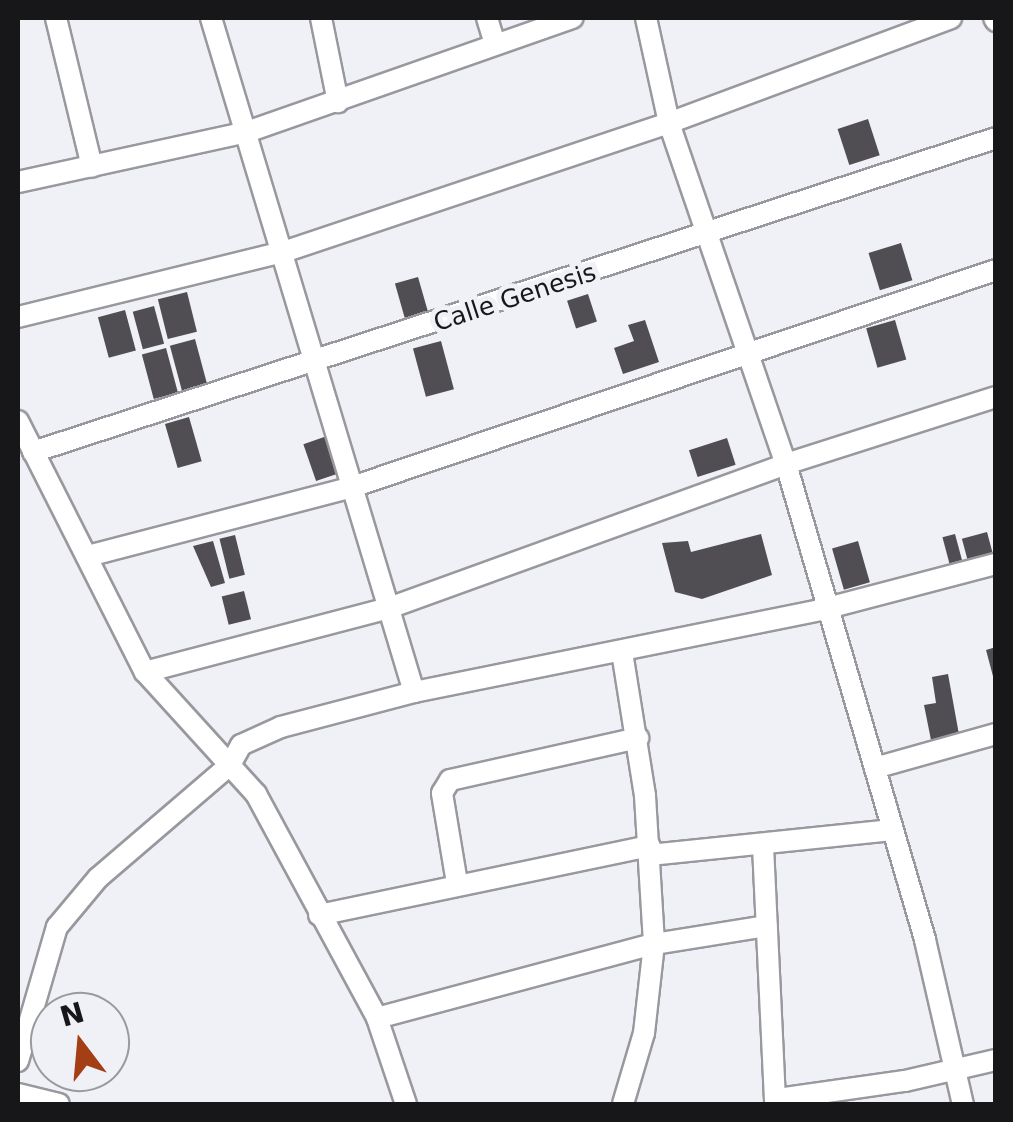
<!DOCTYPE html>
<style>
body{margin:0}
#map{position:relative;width:1013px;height:1122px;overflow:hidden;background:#f0f1f7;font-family:"DejaVu Sans",sans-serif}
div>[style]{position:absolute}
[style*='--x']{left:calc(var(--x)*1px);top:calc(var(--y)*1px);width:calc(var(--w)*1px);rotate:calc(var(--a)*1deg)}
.building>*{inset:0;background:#504e53;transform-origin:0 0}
.roads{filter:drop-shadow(2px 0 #98989e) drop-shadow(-2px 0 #98989e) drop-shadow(0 2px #98989e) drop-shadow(0 -2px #98989e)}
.street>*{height:20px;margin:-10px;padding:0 10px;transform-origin:10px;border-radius:10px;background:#fff}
span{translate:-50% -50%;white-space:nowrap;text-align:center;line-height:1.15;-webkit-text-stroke:10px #f0f1f7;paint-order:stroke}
.street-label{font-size:25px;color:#171719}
.frame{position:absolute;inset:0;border:20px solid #171719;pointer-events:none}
.north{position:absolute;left:30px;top:992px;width:100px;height:100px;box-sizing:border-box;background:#f0f1f7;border:2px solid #999a9e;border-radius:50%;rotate:344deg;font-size:28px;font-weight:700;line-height:40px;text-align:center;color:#171719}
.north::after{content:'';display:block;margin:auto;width:35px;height:45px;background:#a43e15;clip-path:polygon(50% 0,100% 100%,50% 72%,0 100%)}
</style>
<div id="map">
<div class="building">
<i style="left:868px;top:119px;width:38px;height:32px;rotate:72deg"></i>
<i style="left:901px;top:243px;width:39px;height:34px;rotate:73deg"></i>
<i style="left:418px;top:277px;width:37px;height:24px;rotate:74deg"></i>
<i style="left:187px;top:292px;width:41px;height:30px;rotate:76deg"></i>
<i style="left:588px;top:294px;width:29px;height:22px;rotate:72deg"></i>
<i style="left:154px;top:306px;width:39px;height:22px;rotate:75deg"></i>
<i style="left:125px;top:310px;width:42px;height:28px;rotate:75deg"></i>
<i style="clip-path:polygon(645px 320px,659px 362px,623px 374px,614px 348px,634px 341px,628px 325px)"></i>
<i style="left:895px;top:320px;width:41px;height:30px;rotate:74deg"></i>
<i style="left:195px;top:339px;width:49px;height:26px;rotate:75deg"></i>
<i style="left:441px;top:341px;width:50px;height:29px;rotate:75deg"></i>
<i style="left:166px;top:348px;width:46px;height:25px;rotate:75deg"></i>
<i style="left:189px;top:417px;width:46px;height:25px;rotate:74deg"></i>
<i style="left:327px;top:436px;width:39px;height:25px;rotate:71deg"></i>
<i style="left:727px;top:438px;width:28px;height:40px;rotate:72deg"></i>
<i style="left:987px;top:532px;width:23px;height:26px;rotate:75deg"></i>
<i style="clip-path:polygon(761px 534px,772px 575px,702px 599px,675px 592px,662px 543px,688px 541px,691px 552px)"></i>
<i style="left:955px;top:534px;width:27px;height:13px;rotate:75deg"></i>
<i style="left:235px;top:535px;width:41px;height:16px;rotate:76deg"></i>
<i style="clip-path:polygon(213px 541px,225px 583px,211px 587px,193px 546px)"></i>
<i style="left:858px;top:541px;width:43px;height:27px;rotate:74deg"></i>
<i style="left:244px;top:591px;width:29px;height:23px;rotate:76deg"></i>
<i style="clip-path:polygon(996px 647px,996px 680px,994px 680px,986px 650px)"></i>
<i style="clip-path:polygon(948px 674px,960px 740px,932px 745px,924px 705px,936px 703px,932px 677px)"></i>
</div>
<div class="roads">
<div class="street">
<i style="--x:56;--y:18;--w:153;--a:76.4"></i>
<i style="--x:211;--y:18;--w:704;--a:73.24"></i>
<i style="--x:321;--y:18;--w:86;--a:78.6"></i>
<i style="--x:487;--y:18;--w:27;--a:73"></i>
<i style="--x:646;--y:18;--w:107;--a:77.6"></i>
<i style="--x:669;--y:123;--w:361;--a:71.1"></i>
<i style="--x:786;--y:464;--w:496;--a:73.7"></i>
<i style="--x:925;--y:940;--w:168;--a:77"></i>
<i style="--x:994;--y:18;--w:4;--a:56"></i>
<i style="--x:18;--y:182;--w:234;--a:-12.3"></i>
<i style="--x:247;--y:132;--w:345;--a:-19.3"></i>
<i style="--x:18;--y:317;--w:273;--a:-13.8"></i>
<i style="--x:283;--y:252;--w:407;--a:-18.5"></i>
<i style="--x:669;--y:123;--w:301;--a:-20.4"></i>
<i style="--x:18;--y:421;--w:281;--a:63.2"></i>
<i style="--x:145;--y:672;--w:165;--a:47.7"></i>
<i style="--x:256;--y:794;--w:255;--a:61.6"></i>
<i style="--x:377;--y:1018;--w:91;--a:71.4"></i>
<i style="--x:33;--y:452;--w:1013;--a:-18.06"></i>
<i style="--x:88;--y:556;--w:270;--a:-14.6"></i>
<i style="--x:349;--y:488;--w:683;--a:-18.62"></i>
<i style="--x:622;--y:652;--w:146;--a:80.9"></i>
<i style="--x:645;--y:796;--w:148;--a:86.5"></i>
<i style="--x:654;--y:944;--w:90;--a:96.4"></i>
<i style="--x:644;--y:1033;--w:74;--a:106.5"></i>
<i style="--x:145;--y:672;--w:252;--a:-14.7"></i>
<i style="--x:389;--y:608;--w:422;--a:-19.9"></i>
<i style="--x:786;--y:464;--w:220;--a:-17.7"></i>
<i style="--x:875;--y:768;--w:126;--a:-15.7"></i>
<i style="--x:763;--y:846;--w:258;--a:87.3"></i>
<i style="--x:650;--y:855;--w:241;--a:-5.9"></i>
<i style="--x:457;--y:883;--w:91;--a:-99.5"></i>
<i style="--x:442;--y:793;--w:15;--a:-58"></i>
<i style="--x:450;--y:780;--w:193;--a:-12.6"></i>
<i style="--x:319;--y:915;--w:338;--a:-11.8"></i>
<i style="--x:377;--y:1018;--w:287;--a:-15"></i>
<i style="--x:654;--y:944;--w:114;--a:-9.1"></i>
<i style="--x:18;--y:1061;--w:140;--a:-73.8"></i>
<i style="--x:57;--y:927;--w:64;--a:-50.1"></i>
<i style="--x:98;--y:878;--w:174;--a:-40.6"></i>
<i style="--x:230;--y:765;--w:23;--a:-61"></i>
<i style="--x:241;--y:745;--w:44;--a:-24.2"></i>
<i style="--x:281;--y:727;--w:138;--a:-14.7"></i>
<i style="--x:414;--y:692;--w:418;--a:-11.4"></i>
<i style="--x:824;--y:609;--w:178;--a:-14.7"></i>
<i style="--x:18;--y:1094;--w:42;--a:13.7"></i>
<i style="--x:778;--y:1099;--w:128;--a:-8.1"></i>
<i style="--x:905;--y:1081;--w:93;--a:-13"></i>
</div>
</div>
<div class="street-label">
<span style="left:515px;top:298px;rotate:-18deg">Calle Genesis</span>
</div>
<div class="frame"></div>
<div class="north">N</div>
</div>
